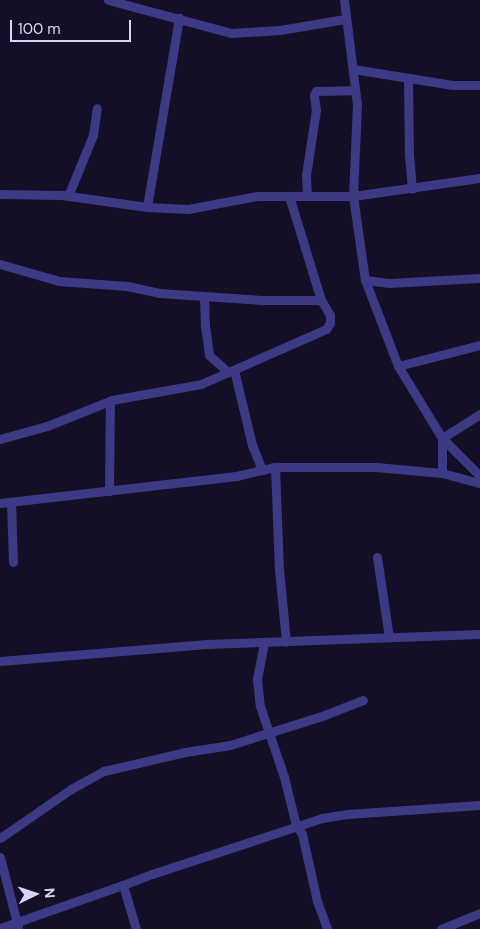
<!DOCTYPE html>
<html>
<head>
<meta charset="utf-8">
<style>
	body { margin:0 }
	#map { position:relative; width:480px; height:929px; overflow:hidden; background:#130f26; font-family:"DM Sans",sans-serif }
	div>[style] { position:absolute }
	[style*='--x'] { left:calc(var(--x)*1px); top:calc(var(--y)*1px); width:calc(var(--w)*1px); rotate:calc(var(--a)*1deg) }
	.minor>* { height:9px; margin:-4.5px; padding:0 4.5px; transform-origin:4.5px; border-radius:4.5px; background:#3d3a85 }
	span { translate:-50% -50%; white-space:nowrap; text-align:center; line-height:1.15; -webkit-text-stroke:4px #130f26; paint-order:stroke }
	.north { position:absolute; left:10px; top:869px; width:50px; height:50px; -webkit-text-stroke:4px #130f26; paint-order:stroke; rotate:86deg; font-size:14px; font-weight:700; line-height:20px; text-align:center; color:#d9d4ff }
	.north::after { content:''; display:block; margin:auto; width:18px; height:22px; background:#d9d4ff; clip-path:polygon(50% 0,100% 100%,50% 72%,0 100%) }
	.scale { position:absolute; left:10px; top:20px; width:121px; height:22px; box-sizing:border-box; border:2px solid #d9d4ff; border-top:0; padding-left:6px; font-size:15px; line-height:18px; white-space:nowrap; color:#d9d4ff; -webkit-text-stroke:4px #130f26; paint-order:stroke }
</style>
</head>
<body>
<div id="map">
	<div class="minor">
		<i style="--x:108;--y:0;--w:127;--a:15"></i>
		<i style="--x:231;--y:33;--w:49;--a:-3.5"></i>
		<i style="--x:280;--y:30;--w:66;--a:-9.6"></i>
		<i style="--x:344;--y:0;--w:105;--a:82.9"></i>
		<i style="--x:357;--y:104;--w:92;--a:92.5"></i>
		<i style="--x:353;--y:196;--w:85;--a:81.9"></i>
		<i style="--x:365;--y:280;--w:92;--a:69"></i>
		<i style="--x:398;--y:366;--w:84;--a:58.6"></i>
		<i style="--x:442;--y:438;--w:35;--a:90"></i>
		<i style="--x:353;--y:69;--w:101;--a:9.1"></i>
		<i style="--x:453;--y:85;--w:27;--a:0"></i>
		<i style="--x:408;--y:78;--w:77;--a:89.3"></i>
		<i style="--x:409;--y:155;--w:34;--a:85"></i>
		<i style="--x:0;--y:194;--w:62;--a:0.9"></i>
		<i style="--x:62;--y:195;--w:86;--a:8"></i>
		<i style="--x:147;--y:207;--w:41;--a:2.8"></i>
		<i style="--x:188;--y:209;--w:70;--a:-10.7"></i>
		<i style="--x:257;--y:196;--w:96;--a:0"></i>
		<i style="--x:353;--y:196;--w:128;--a:-8.1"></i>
		<i style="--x:68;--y:196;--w:66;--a:-67.7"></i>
		<i style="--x:93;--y:135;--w:27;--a:-82"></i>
		<i style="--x:307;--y:196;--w:21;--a:-93"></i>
		<i style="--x:306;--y:175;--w:66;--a:-81.3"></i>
		<i style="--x:316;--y:110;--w:15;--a:-98"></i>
		<i style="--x:314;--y:95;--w:4;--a:-63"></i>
		<i style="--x:316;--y:91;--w:39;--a:-1"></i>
		<i style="--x:147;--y:207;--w:192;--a:-80.4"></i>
		<i style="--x:0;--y:264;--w:61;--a:16.1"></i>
		<i style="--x:59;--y:281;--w:68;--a:4.2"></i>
		<i style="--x:127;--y:286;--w:33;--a:12"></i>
		<i style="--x:159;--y:293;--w:103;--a:3.9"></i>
		<i style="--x:262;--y:300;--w:59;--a:0"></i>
		<i style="--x:365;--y:280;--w:24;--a:7"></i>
		<i style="--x:389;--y:283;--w:91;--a:-3.1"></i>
		<i style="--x:204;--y:297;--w:29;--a:88"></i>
		<i style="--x:205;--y:326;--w:29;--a:82"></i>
		<i style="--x:209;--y:355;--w:25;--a:42"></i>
		<i style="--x:398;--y:366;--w:85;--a:-14.4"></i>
		<i style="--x:234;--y:370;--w:77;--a:76.5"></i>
		<i style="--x:252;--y:445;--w:27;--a:68"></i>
		<i style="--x:480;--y:414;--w:45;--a:147.7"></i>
		<i style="--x:442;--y:438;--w:54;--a:45"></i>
		<i style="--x:0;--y:439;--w:49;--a:-15.5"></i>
		<i style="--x:47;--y:426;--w:70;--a:-21.8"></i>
		<i style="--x:112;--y:400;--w:90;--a:-10.2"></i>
		<i style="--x:201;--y:384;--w:137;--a:-23.7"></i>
		<i style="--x:326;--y:329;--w:7;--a:-56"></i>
		<i style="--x:330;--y:323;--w:8;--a:-90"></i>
		<i style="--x:330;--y:315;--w:17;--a:-121"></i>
		<i style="--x:321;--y:300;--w:109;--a:-107.1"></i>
		<i style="--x:275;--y:467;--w:102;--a:87.8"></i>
		<i style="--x:279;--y:569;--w:73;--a:84.5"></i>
		<i style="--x:109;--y:491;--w:90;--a:-89.4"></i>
		<i style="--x:11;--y:502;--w:60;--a:88.1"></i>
		<i style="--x:0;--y:503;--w:238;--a:-6.5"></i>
		<i style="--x:236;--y:476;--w:40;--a:-13"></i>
		<i style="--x:275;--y:467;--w:101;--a:0"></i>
		<i style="--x:376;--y:467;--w:66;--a:5.2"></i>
		<i style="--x:442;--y:473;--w:39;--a:15"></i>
		<i style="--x:377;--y:557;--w:81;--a:81.5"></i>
		<i style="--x:264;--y:643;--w:37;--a:101"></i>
		<i style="--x:257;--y:679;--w:27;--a:84"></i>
		<i style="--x:260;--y:706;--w:75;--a:71.3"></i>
		<i style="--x:284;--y:777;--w:49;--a:76"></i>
		<i style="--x:296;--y:825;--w:11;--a:56"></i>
		<i style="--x:302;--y:834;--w:69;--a:77.4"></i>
		<i style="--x:317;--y:901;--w:30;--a:70"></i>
		<i style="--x:0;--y:661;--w:208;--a:-4.7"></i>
		<i style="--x:207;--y:644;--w:273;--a:-2.1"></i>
		<i style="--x:0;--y:838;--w:86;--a:-34.6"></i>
		<i style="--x:71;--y:789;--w:38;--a:-29"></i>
		<i style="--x:104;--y:771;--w:83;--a:-13.2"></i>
		<i style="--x:185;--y:752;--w:46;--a:-8.8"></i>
		<i style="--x:230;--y:745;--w:96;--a:-17.5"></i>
		<i style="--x:322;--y:716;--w:44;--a:-21.3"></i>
		<i style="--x:0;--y:857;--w:72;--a:75.6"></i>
		<i style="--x:0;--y:928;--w:130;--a:-19.3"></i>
		<i style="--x:136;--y:929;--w:46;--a:-106.5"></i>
		<i style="--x:123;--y:885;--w:31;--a:-21"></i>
		<i style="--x:152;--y:874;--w:179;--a:-18.2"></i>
		<i style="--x:322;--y:818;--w:25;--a:-9"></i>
		<i style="--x:347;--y:814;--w:133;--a:-3.9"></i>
		<i style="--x:441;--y:929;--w:42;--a:-22.3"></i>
	</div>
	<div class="north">N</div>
	<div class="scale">100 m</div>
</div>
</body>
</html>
